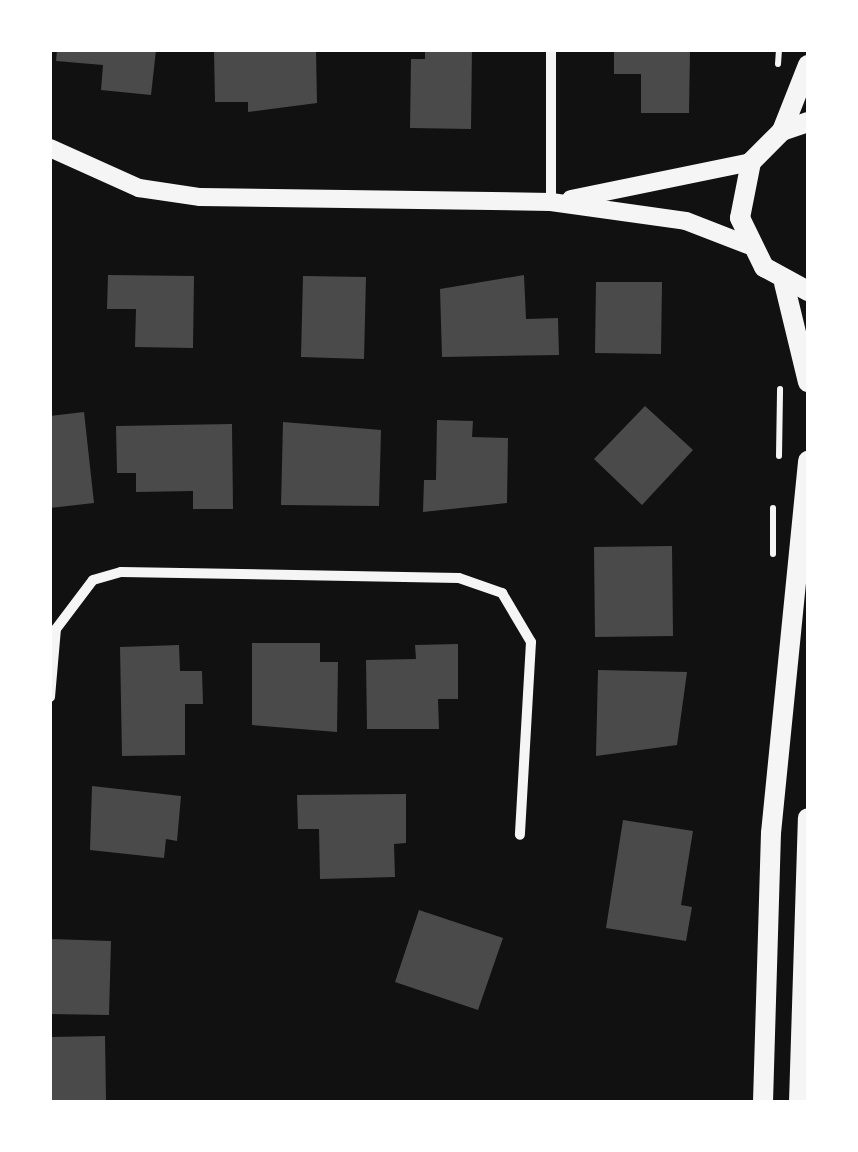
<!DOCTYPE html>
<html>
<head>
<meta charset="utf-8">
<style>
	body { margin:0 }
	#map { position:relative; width:858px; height:1152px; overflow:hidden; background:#111; font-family:"Times New Roman",serif }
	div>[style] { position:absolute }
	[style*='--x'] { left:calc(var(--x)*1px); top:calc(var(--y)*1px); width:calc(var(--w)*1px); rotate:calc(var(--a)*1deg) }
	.building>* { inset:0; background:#4a4a4a }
	.path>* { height:6px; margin:-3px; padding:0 3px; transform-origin:3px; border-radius:3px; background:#f5f5f5 }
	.minor>* { height:10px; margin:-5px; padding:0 5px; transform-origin:5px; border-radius:5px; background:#f5f5f5 }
	.tertiary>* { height:18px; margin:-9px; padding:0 9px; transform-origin:9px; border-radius:9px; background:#f5f5f5 }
	.secondary>* { height:20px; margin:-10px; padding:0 10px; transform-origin:10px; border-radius:10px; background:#f5f5f5 }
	span { translate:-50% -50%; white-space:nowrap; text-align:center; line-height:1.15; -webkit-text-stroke:10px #fff; paint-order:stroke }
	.frame { position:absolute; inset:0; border:52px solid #fff; pointer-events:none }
</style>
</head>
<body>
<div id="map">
	<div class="building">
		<i style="clip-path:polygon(57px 50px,156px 50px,151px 95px,101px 90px,103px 65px,56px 61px)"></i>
		<i style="clip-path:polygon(214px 50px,316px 50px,317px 103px,248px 112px,248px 102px,215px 102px)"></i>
		<i style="clip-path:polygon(425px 50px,472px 50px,471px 129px,410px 128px,411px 59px,425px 59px)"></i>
		<i style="clip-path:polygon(614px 50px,690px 50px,689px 113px,641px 113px,641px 74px,614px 74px)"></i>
		<i style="clip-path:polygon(108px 275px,194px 276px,193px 348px,135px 347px,136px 309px,107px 309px)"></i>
		<i style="clip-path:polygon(524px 275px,526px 319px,558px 318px,559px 355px,442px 357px,440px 289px)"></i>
		<i style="clip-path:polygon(303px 276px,366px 277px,364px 359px,301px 357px)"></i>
		<i style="clip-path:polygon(596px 282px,662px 282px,661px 354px,595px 353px)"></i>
		<i style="clip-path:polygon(645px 406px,693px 450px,642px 505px,594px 459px)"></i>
		<i style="clip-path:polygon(84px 412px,94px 503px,50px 508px,50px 416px)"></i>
		<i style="clip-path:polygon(437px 420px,473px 421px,472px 437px,508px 438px,507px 503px,423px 512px,424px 480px,436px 480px)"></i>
		<i style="clip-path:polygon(283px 422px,381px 430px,379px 506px,281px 505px)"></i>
		<i style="clip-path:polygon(232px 424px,233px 509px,193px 509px,193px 491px,136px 492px,136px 473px,117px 473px,116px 426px)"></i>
		<i style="clip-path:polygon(672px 546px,673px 636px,595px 637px,594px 547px)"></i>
		<i style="clip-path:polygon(252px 643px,320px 643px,320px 662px,338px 662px,337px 732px,252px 725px)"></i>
		<i style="clip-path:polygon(458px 644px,458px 699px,438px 699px,439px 729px,367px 729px,366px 660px,416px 659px,415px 645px)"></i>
		<i style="clip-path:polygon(179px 645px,180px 671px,202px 671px,203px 704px,185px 704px,185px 755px,122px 756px,120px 647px)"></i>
		<i style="clip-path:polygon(598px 670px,687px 672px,677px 745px,596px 756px)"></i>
		<i style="clip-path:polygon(92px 786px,181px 796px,177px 841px,166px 839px,164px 858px,90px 850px)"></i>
		<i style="clip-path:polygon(406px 794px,406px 843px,394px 844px,395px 877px,320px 879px,319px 829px,298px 829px,297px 795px)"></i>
		<i style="clip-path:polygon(623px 820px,693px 831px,681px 905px,692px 907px,686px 941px,606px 928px)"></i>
		<i style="clip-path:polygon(419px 910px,503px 938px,478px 1010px,395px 982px)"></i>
		<i style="clip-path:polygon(50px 939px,111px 941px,109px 1015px,50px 1014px)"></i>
		<i style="clip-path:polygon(105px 1036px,106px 1101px,50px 1102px,50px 1037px)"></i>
	</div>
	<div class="path">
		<i style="--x:778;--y:64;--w:14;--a:-86"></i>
		<i style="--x:779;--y:456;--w:67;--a:-89.1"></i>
		<i style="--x:773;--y:554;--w:46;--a:-90"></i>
	</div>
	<div class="minor">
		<i style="--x:551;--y:202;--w:152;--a:-90"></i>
		<i style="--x:50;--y:697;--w:68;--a:-85"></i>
		<i style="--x:56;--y:629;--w:61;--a:-52.9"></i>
		<i style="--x:93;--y:580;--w:29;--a:-16"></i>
		<i style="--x:121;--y:572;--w:338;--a:1"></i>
		<i style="--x:459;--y:578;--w:46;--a:19.2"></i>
		<i style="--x:502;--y:593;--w:57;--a:59.4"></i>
		<i style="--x:531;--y:642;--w:193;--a:93.3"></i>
	</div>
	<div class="tertiary">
		<i style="--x:50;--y:148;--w:98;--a:24.2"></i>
		<i style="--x:139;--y:188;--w:62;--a:8.4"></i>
		<i style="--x:200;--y:197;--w:351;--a:0.8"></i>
		<i style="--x:551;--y:202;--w:136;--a:8"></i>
		<i style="--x:686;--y:221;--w:66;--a:21.2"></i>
		<i style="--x:571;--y:199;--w:184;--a:-11.6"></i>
	</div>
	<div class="secondary">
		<i style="--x:808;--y:122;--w:28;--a:161"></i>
		<i style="--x:782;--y:131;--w:44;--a:135"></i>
		<i style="--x:751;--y:162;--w:57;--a:101.1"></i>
		<i style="--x:740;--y:218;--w:55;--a:63.9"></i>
		<i style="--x:764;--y:267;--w:50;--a:28.6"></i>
		<i style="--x:782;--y:131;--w:71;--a:-68.5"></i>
		<i style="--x:784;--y:283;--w:102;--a:76.4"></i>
		<i style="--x:763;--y:1102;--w:269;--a:-88.3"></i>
		<i style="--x:771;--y:833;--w:374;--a:-84.3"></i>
		<i style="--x:799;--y:1102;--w:284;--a:-88.2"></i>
	</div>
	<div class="frame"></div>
</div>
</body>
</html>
